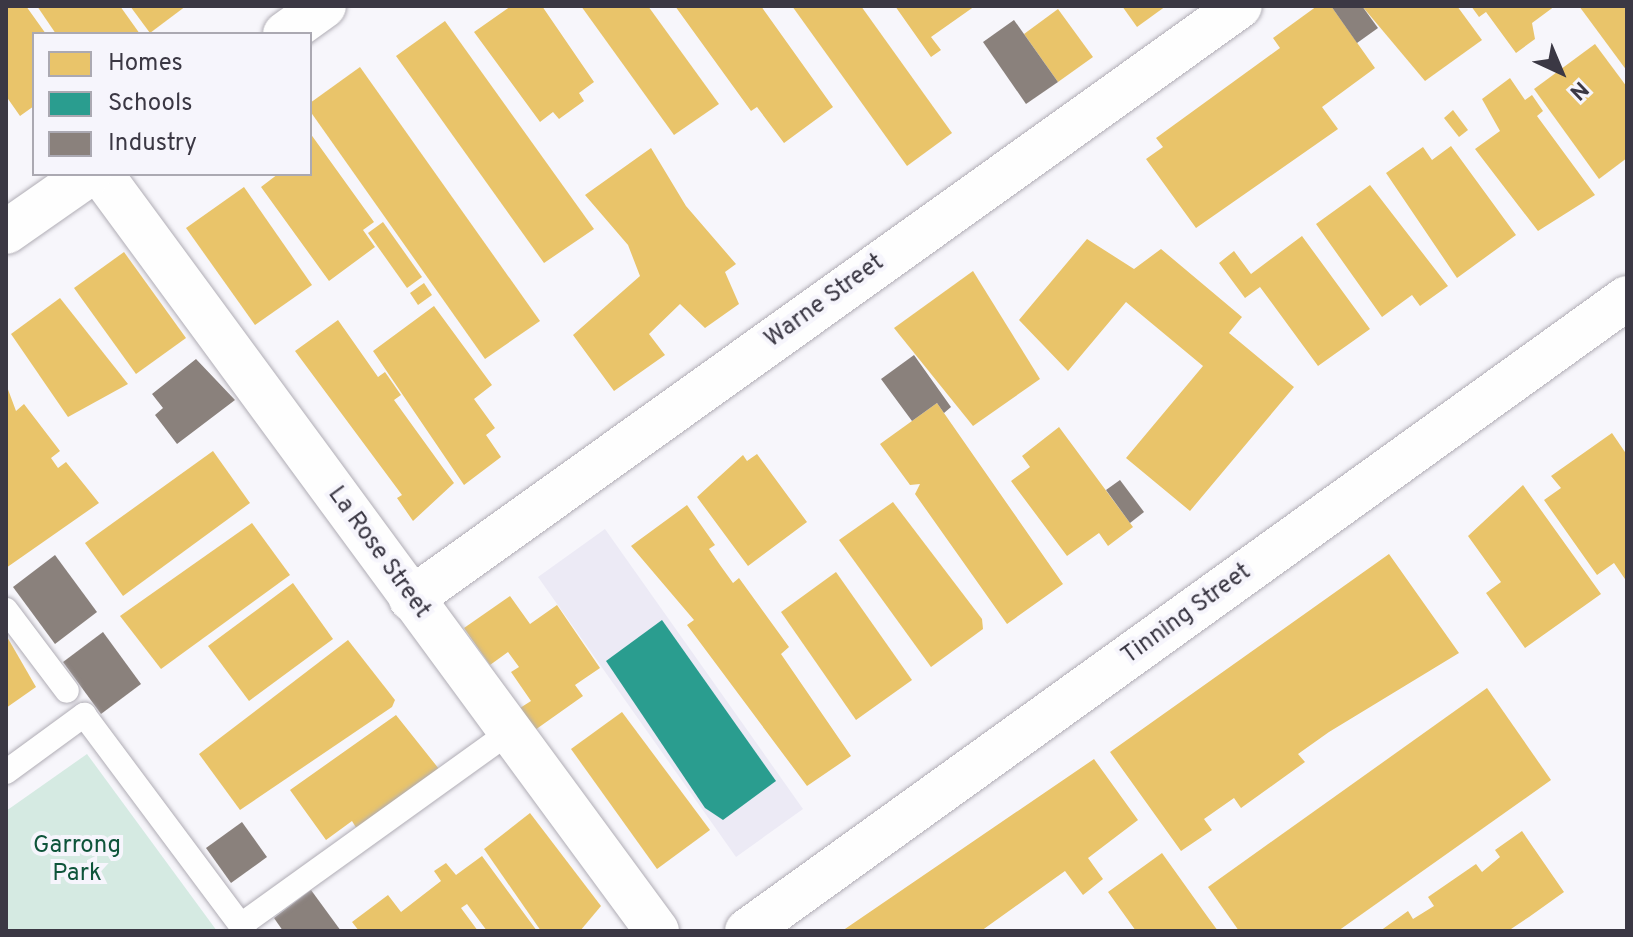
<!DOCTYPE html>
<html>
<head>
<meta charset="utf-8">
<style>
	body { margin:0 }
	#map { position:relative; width:1633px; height:937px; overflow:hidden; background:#f7f6fb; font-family:Overpass,sans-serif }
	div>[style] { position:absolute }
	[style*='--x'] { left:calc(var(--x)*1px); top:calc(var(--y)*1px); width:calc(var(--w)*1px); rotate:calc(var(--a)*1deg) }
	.built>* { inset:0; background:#eceaf5 }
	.green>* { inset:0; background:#d5eae2 }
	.homes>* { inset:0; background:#e9c46a }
	.schools>* { inset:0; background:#2a9d8f }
	.industry>* { inset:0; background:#8a817c }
	.roads { filter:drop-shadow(0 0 2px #b0adb5) drop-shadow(0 0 2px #b0adb5) }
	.service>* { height:24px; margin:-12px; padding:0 12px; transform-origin:12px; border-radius:12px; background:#fefefe }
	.minor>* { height:44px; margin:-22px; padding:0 22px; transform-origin:22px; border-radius:22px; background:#fefefe }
	.tertiary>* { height:44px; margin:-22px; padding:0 22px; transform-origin:22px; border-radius:22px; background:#fefefe }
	span { translate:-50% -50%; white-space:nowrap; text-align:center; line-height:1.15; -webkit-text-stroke:8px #f6f5fc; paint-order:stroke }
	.street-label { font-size:24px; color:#3b3844 }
	.park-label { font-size:24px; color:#0e543a }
	.frame { position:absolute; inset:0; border:8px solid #3b3844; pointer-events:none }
	.legend { position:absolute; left:32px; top:32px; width:280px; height:144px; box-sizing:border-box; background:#f6f5fc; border:2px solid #aba9b2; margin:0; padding:10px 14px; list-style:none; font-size:24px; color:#3b3844 }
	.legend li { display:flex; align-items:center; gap:16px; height:40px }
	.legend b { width:40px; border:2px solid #aba9b2 }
	.north { position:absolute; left:1521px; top:32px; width:80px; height:80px; -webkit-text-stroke:6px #f6f5fc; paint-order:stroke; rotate:136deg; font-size:22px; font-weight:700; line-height:32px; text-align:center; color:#3b3844 }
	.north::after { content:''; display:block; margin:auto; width:28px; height:36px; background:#3b3844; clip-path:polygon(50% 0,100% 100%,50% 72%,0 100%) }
</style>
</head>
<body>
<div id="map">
	<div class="built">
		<i style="clip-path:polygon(605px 529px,803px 809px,736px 857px,538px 577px)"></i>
	</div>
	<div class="green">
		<i style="clip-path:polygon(87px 754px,217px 931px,6px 931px,6px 811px)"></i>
	</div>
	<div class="homes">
		<i style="clip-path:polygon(6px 6px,26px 6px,46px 34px,34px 34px,34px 106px,20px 116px,6px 96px)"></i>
		<i style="clip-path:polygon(37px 6px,120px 6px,140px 34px,56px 34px)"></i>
		<i style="clip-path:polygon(130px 6px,186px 6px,150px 33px)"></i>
		<i style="clip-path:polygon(511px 6px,542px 6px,594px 82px,579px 93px,584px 101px,559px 119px,553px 112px,540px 122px,474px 32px)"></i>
		<i style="clip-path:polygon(581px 6px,648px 6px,719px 104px,674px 135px)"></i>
		<i style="clip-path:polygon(675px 6px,761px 6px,833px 107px,784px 143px,757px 107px,751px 111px)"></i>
		<i style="clip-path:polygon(792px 6px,861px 6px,952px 133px,907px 166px)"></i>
		<i style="clip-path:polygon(895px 6px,975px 6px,931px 37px,941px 50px,931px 57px)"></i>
		<i style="clip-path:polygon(1122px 6px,1166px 6px,1137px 27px)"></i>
		<i style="clip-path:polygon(1317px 6px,1331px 6px,1375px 68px,1322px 107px,1338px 129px,1196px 228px,1146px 159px,1163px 147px,1156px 138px,1280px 48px,1273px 38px)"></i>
		<i style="clip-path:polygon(1362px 6px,1457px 6px,1482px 40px,1425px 81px)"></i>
		<i style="clip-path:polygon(1471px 6px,1555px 6px,1532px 23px,1535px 39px,1516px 53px,1486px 12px,1479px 17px)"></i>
		<i style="clip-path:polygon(1579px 6px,1627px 6px,1627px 71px)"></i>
		<i style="clip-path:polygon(1058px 9px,1093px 57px,1058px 82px,1024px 34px)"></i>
		<i style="clip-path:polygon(445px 21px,594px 229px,544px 263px,396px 56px)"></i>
		<i style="clip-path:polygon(1595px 44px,1627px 87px,1627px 158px,1599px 179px,1534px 89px)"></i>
		<i style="clip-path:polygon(360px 67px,540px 321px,485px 359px,310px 111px,310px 103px)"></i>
		<i style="clip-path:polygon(1510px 78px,1525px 100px,1532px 95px,1543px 111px,1537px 116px,1595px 195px,1538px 231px,1475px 149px,1500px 131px,1482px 99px)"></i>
		<i style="clip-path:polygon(1453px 110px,1468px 130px,1459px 137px,1444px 118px)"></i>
		<i style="clip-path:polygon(310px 133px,374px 222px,363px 230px,375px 247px,329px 281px,261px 187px,278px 174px,310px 174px)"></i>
		<i style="clip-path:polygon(1451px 146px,1516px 235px,1457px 278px,1386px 173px,1423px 147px,1432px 160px)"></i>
		<i style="clip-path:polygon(651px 148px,686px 206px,736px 264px,725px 272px,739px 304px,705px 328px,680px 304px,649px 334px,665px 355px,614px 391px,573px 335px,640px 276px,628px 245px,585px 195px)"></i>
		<i style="clip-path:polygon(1370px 185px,1448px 286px,1420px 306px,1412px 295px,1382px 317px,1316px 224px)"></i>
		<i style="clip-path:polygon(244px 187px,312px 285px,255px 325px,186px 228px)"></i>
		<i style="clip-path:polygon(383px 222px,422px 277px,407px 288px,368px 233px)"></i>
		<i style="clip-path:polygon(1302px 236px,1370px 329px,1318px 366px,1260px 287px,1245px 298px,1219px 263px,1234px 251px,1251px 274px)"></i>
		<i style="clip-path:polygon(1087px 239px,1134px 269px,1161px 249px,1242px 317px,1229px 333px,1294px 387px,1190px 511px,1126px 458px,1203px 366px,1126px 302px,1068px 371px,1019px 320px)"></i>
		<i style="clip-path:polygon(124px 252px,186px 338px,136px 374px,74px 288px)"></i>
		<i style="clip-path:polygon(973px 271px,1040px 379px,973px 426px,894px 328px)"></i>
		<i style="clip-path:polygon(424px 283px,432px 295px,418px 305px,410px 293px)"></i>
		<i style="clip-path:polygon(60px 298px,128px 384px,68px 417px,11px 334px)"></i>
		<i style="clip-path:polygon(434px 306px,492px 385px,474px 399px,495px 428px,486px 435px,501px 457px,464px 485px,373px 351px)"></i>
		<i style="clip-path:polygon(338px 320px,378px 377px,385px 372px,401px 395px,394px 400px,454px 483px,413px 521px,397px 498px,402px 495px,295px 351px)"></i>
		<i style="clip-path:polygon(6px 384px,16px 411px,24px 404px,60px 451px,51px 458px,58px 468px,66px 462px,99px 503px,6px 568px)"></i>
		<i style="clip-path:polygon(937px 403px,1063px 584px,1007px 624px,915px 494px,920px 484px,910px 485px,880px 444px)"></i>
		<i style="clip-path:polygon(1059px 427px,1133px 527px,1108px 546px,1099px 533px,1067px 556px,1011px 481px,1030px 467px,1022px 456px)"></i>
		<i style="clip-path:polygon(1612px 433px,1627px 455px,1627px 582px,1614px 563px,1597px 575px,1544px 500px,1561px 488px,1551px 476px)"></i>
		<i style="clip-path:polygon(213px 451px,250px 503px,123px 596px,85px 543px)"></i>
		<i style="clip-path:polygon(757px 454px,807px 522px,748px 566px,697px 497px,743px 455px,747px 461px)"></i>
		<i style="clip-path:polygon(1523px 485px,1601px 594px,1525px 648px,1486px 593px,1501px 582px,1468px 536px)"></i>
		<i style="clip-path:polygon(893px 502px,982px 619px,983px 629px,931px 667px,839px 540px)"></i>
		<i style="clip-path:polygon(687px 505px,715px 545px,709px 549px,720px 565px,733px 583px,739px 578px,789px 647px,781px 654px,851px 756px,807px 786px,687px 625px,694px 620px,631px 546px)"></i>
		<i style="clip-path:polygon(252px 523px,290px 575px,161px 669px,120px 616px)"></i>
		<i style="clip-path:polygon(1389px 554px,1459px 653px,1329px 732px,1298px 754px,1305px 762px,1241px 808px,1234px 798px,1204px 819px,1212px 830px,1181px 851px,1110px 752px)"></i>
		<i style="clip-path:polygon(836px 572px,912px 680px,856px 720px,781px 612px)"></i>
		<i style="clip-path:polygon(293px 583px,333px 639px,249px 701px,208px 646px)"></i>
		<i style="clip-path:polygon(510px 596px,530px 624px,557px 605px,600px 668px,575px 685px,583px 696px,535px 730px,520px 708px,531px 701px,511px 672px,519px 667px,508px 652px,490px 665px,464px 628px)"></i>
		<i style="clip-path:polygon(6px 635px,36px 687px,6px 708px)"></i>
		<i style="clip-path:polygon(348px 640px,395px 700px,392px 707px,240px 810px,199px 754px)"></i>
		<i style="clip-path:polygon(1487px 688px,1551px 780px,1338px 931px,1239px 931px,1208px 887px)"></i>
		<i style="clip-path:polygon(622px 712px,710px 830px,657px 869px,571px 749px)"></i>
		<i style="clip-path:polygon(396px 715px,439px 769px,357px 829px,352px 821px,326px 840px,290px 790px)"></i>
		<i style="clip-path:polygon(1094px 759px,1138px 820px,1088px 858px,1103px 879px,1083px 895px,1065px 871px,981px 931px,842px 931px)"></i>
		<i style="clip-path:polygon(530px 813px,601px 906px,580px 931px,541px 931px,484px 849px)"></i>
		<i style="clip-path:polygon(1522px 831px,1564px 892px,1529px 917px,1508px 931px,1380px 931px,1408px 911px,1413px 919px,1434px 906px,1428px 897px,1476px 864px,1482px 872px,1500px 857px,1495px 850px)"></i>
		<i style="clip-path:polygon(1162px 853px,1207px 916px,1218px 931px,1136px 931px,1108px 892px)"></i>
		<i style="clip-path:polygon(482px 856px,537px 931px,487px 931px,467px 904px,461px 908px,478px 931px,359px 931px,352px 922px,388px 895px,401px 912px,441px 881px,434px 871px,446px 863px,456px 875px)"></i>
	</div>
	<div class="schools">
		<i style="clip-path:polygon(662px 620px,776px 781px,723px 820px,705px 808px,606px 661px)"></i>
	</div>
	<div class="industry">
		<i style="clip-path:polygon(1331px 6px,1362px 6px,1378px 28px,1357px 43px)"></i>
		<i style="clip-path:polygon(1014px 20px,1058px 82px,1026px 104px,983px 42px)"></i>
		<i style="clip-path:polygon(914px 355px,951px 407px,944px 413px,937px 403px,912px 421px,881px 379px)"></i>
		<i style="clip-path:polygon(196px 359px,235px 400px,177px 444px,155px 415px,163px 408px,152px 394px)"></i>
		<i style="clip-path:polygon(1120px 480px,1144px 512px,1130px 523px,1106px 490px)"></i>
		<i style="clip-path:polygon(55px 555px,97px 612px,55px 644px,13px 587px)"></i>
		<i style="clip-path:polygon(103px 632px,141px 684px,101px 714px,63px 662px)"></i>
		<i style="clip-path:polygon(242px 822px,267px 857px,231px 883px,206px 848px)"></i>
		<i style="clip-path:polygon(311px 890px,341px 931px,283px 931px,274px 918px)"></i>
	</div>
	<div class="roads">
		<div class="service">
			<i style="--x:6;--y:610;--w:101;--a:53"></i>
			<i style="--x:6;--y:772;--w:97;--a:-36.2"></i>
			<i style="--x:84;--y:715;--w:269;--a:53.3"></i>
			<i style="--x:241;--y:925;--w:331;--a:-35.7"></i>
		</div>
		<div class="minor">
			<i style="--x:101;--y:174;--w:939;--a:53.7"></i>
			<i style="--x:411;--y:599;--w:1019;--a:-35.58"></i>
			<i style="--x:747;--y:931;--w:1084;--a:-35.73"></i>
		</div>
		<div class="tertiary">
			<i style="--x:285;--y:34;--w:48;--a:-35.7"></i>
			<i style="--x:6;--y:232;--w:101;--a:-34.9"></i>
		</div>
	</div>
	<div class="street-label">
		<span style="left:825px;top:302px;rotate:-36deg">Warne Street</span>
		<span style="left:378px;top:553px;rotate:54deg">La Rose Street</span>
		<span style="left:1187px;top:615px;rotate:-36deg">Tinning Street</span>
	</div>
	<div class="park-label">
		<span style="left:77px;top:861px">Garrong<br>Park</span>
	</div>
	<div class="frame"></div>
	<ul class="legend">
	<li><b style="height:22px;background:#e9c46a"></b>Homes</li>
	<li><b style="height:22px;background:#2a9d8f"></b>Schools</li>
	<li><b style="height:22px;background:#8a817c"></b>Industry</li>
	</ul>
	<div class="north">N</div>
</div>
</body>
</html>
